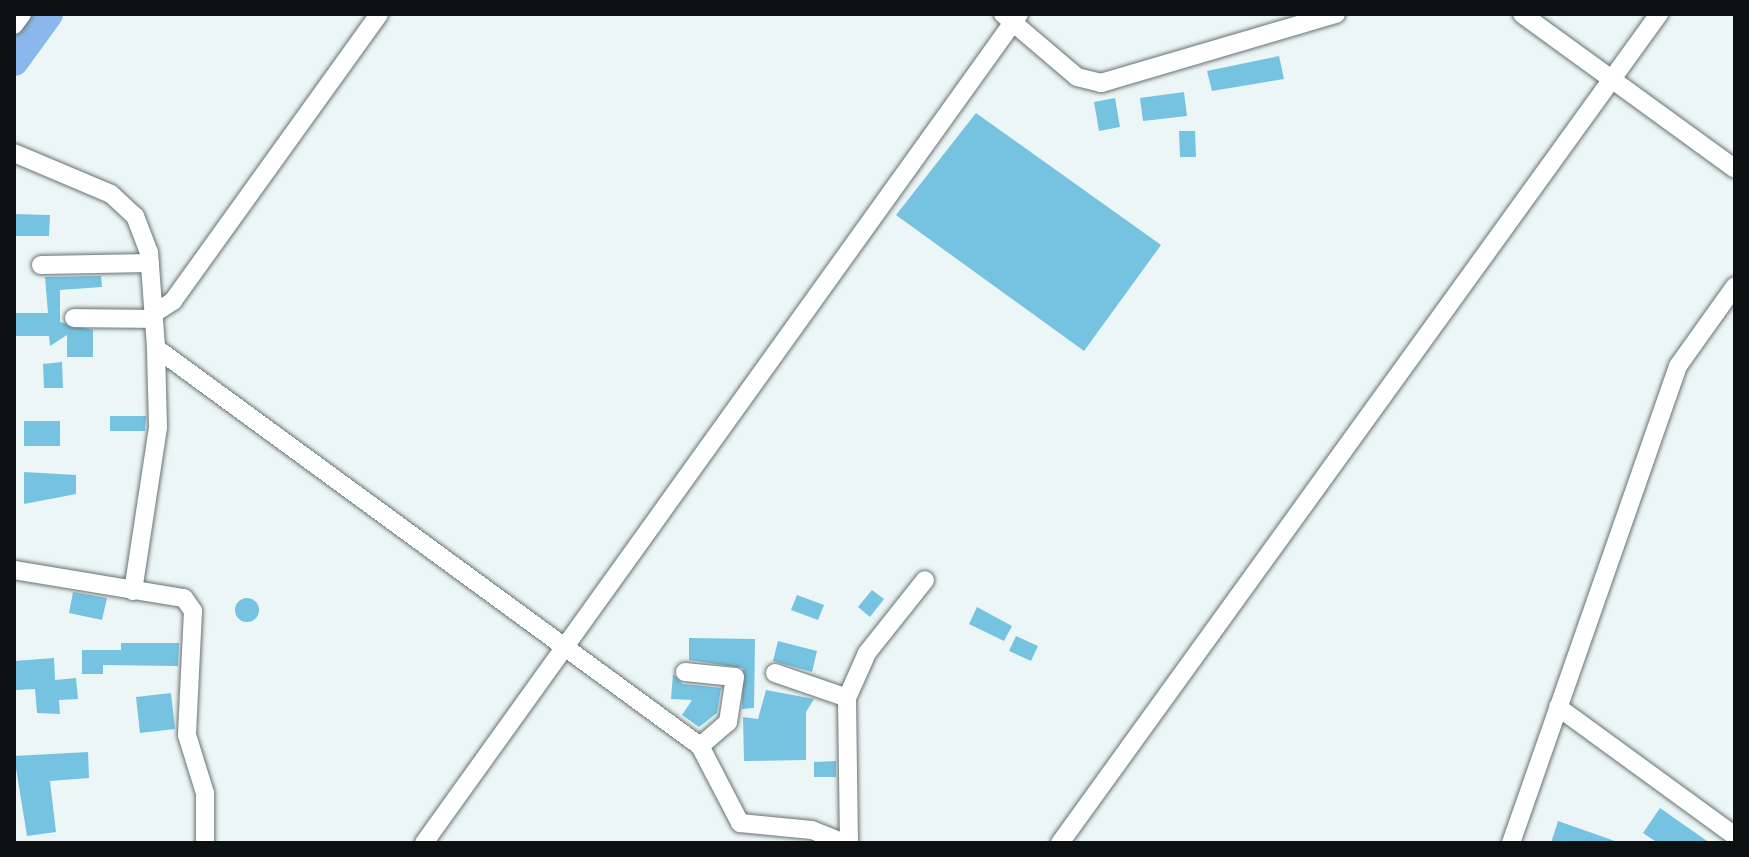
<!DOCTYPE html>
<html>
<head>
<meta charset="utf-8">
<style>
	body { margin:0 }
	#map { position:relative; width:1749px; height:857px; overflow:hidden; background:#ecf6f6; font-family:Raleway,sans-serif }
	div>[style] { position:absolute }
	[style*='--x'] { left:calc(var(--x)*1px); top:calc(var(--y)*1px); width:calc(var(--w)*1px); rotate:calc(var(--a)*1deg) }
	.river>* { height:30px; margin:-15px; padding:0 15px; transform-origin:15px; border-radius:15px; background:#8bb8ec }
	.building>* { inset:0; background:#75c3e1 }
	.round { border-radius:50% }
	.roads { filter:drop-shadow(0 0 2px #697171) drop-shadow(0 0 2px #697171) }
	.minor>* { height:18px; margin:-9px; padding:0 9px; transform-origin:9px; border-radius:9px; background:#fff }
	span { translate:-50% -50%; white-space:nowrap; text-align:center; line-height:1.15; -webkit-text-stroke:8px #fff; paint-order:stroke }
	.frame { position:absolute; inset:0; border:16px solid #0c1010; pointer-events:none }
</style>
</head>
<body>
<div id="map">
	<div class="river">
		<i style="--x:14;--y:61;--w:58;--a:-54.1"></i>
	</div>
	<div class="building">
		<i style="clip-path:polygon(1279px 56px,1284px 79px,1212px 91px,1207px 71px)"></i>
		<i style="clip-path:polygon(1184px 92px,1187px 116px,1143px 121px,1140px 98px)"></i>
		<i style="clip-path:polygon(1115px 98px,1120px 127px,1099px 131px,1094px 102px)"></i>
		<i style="clip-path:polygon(976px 113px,1161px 245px,1084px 351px,896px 215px)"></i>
		<i style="clip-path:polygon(1179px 131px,1195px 131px,1196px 157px,1180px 157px)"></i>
		<i style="clip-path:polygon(14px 214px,50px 215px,49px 236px,14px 236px)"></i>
		<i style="clip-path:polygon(101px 276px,102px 287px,60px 290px,60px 322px,93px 330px,93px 357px,67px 357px,67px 335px,50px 346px,49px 336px,14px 336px,14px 313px,48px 313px,45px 277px)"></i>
		<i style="clip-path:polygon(62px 362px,63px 388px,44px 388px,43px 364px)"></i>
		<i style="clip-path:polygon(110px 416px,146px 416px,145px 431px,110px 431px)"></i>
		<i style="clip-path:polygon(24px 421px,60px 421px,60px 446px,24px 446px)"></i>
		<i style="clip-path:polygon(24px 472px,76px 475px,76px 494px,24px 504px)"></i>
		<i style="clip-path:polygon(872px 590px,884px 599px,870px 617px,858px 607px)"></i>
		<i style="clip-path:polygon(73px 592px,107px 598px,102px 620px,69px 613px)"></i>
		<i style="clip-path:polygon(797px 595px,824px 605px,818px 620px,791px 610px)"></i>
		<i class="round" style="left:235px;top:598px;width:24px;height:24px"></i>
		<i style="clip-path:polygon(977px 607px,1012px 626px,1004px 641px,969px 624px)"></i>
		<i style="clip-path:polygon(1016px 636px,1038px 646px,1031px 661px,1009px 651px)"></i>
		<i style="clip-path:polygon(689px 638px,755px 639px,754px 708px,742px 709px,743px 668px,689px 660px)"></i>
		<i style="clip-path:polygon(778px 641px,817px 651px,812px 672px,773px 661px)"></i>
		<i style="clip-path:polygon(121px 643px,179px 643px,178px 666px,103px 665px,103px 674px,82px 674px,82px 650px,121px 650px)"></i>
		<i style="clip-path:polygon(54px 658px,55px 680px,76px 678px,78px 699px,59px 700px,60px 714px,37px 713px,35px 689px,16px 690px,14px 661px)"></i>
		<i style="clip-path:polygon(673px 674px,683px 684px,721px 688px,717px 713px,699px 727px,682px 715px,692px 700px,671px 699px)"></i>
		<i style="clip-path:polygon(766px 690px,814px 699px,806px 712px,806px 760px,744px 761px,743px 717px,758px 719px)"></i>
		<i style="clip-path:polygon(171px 693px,175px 729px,140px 733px,136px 697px)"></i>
		<i style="clip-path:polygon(88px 752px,89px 778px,50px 781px,56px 832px,27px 836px,14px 756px)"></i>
		<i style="clip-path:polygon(836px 761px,836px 777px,814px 777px,814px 762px)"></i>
		<i style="clip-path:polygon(1660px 808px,1687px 827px,1710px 843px,1658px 843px,1643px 833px)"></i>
		<i style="clip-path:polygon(1558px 821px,1615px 841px,1615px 843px,1551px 843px)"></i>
	</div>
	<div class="roads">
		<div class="minor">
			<i style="--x:1003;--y:14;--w:97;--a:40.4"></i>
			<i style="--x:1077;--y:77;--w:25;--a:14"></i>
			<i style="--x:1101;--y:83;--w:245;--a:-16.4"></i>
			<i style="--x:1522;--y:14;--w:263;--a:36"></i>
			<i style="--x:14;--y:25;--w:14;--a:-54"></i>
			<i style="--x:14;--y:153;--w:105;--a:22.9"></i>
			<i style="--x:111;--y:194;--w:33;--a:43"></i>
			<i style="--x:135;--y:216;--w:39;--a:69"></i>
			<i style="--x:149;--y:252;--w:96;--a:85.8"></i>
			<i style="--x:156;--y:348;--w:674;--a:36.19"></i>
			<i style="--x:700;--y:746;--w:87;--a:62.5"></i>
			<i style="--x:740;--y:823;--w:72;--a:5.6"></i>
			<i style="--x:812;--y:830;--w:35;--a:22"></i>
			<i style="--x:41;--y:265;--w:109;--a:-1.1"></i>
			<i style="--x:153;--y:314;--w:24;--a:-33"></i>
			<i style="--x:173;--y:301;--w:353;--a:-54.3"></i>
			<i style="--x:74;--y:318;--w:79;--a:0.7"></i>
			<i style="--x:14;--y:570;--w:172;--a:9.4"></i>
			<i style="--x:184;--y:598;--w:16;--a:55"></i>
			<i style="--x:193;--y:611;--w:124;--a:92.8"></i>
			<i style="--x:187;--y:735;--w:61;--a:72.8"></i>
			<i style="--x:205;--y:793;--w:50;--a:90"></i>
			<i style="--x:133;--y:591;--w:166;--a:-81.3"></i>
			<i style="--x:158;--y:427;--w:79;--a:-91.5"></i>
			<i style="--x:685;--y:672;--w:50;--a:5.7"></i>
			<i style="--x:735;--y:677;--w:46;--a:98.8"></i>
			<i style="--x:728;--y:722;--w:37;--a:139"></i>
			<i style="--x:775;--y:673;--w:76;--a:19.1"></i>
			<i style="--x:1558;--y:707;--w:219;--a:36.1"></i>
			<i style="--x:424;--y:843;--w:1020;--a:-54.33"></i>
			<i style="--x:849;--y:843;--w:145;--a:-90.8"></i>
			<i style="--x:847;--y:698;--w:49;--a:-66"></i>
			<i style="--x:867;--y:653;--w:93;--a:-51.5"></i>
			<i style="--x:1060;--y:843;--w:1023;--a:-54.15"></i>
			<i style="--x:1511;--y:843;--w:505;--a:-70.7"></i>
			<i style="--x:1678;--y:366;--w:98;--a:-54.5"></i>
		</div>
	</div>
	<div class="frame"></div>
</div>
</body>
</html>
